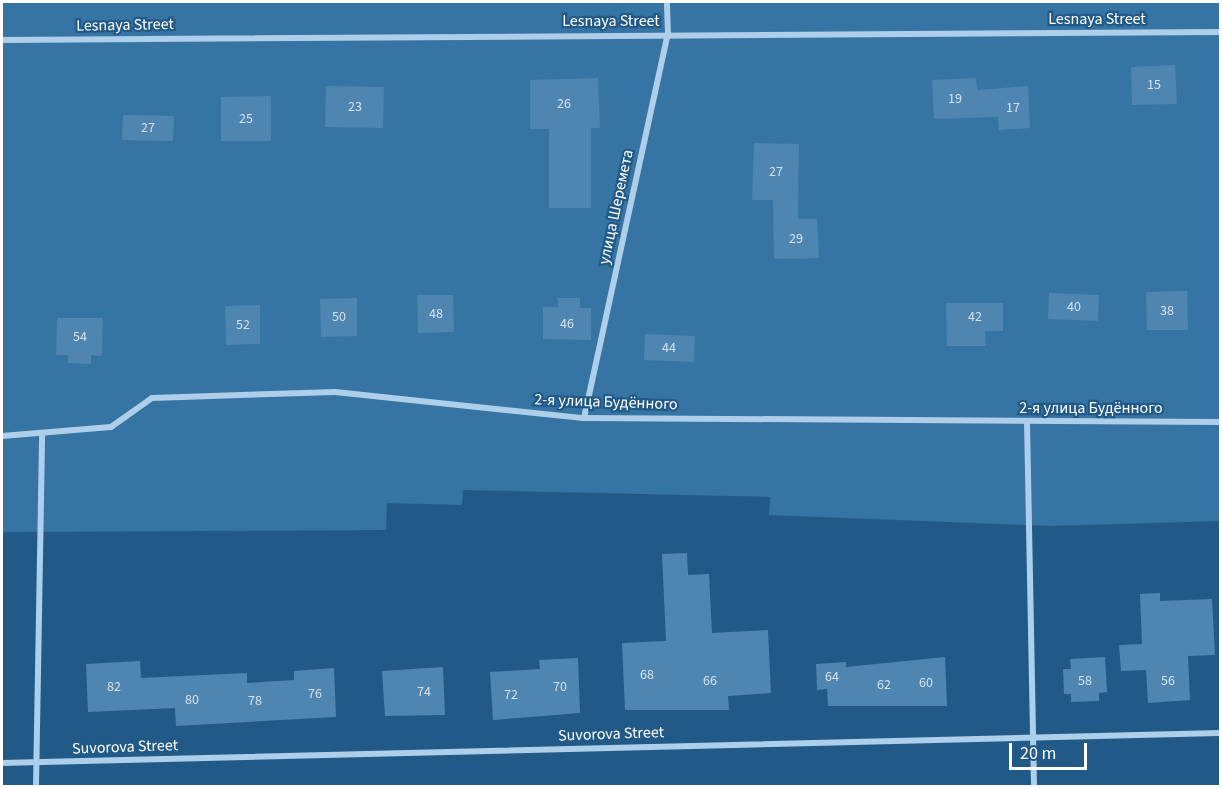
<!DOCTYPE html>
<html>
<head>
<meta charset="utf-8">
<style>
	body { margin:0 }
	#map { position:relative; width:1222px; height:788px; overflow:hidden; background:#225a87; font-family:"Source Sans 3",sans-serif }
	div>[style] { position:absolute }
	[style*='--x'] { left:calc(var(--x)*1px); top:calc(var(--y)*1px); width:calc(var(--w)*1px); rotate:calc(var(--a)*1deg) }
	.green>* { inset:0; background:#3674a4 }
	.building>* { inset:0; background:#4f86b1 }
	.street>* { height:6px; margin:-3px; padding:0 3px; transform-origin:3px; border-radius:3px; background:#adcfe9 }
	span { translate:-50% -50%; white-space:nowrap; text-align:center; line-height:1.15; -webkit-text-stroke:4.5px #225a87; paint-order:stroke }
	.number-label { font-size:14px; color:#d3e1ec }
	.number-label span { -webkit-text-stroke-width:0 }
	.street-label { font-size:16px; color:#fff }
	.frame { position:absolute; inset:0; border:3px solid #fff; pointer-events:none }
	.scale { position:absolute; left:1009px; top:743px; width:78px; height:27px; box-sizing:border-box; border:3px solid #fff; border-top:0; padding-left:8px; font-size:18px; line-height:21px; white-space:nowrap; color:#fff; -webkit-text-stroke:4px #225a87; paint-order:stroke }
</style>
</head>
<body>
<div id="map">
	<div class="green">
		<i style="clip-path:polygon(2px 2px,1220px 2px,1220px 521px,1052px 526px,769px 515px,770px 497px,463px 490px,462px 505px,387px 503px,386px 530px,2px 532px)"></i>
	</div>
	<div class="building">
		<i style="clip-path:polygon(1175px 65px,1177px 104px,1132px 105px,1131px 67px)"></i>
		<i style="clip-path:polygon(598px 78px,600px 128px,591px 128px,591px 208px,549px 208px,549px 129px,530px 129px,530px 80px)"></i>
		<i style="clip-path:polygon(976px 78px,977px 90px,1028px 86px,1030px 128px,999px 130px,998px 117px,934px 119px,932px 80px)"></i>
		<i style="clip-path:polygon(326px 86px,384px 87px,383px 128px,325px 127px)"></i>
		<i style="clip-path:polygon(271px 96px,271px 141px,221px 141px,221px 97px)"></i>
		<i style="clip-path:polygon(123px 115px,174px 116px,173px 141px,122px 140px)"></i>
		<i style="clip-path:polygon(754px 143px,799px 144px,798px 219px,817px 219px,819px 258px,774px 259px,773px 200px,752px 200px)"></i>
		<i style="clip-path:polygon(1187px 291px,1188px 330px,1147px 330px,1146px 292px)"></i>
		<i style="clip-path:polygon(1049px 293px,1099px 295px,1098px 321px,1048px 319px)"></i>
		<i style="clip-path:polygon(417px 295px,453px 295px,454px 332px,418px 333px)"></i>
		<i style="clip-path:polygon(357px 298px,357px 336px,321px 337px,320px 299px)"></i>
		<i style="clip-path:polygon(558px 298px,580px 298px,580px 308px,591px 308px,591px 340px,543px 339px,543px 307px,558px 307px)"></i>
		<i style="clip-path:polygon(946px 303px,1003px 303px,1003px 331px,985px 331px,986px 346px,947px 346px)"></i>
		<i style="clip-path:polygon(260px 305px,260px 344px,226px 345px,225px 306px)"></i>
		<i style="clip-path:polygon(57px 318px,103px 318px,102px 356px,91px 355px,91px 364px,68px 363px,68px 355px,56px 355px)"></i>
		<i style="clip-path:polygon(645px 334px,695px 336px,694px 362px,644px 360px)"></i>
		<i style="clip-path:polygon(687px 553px,688px 575px,709px 574px,712px 633px,768px 630px,771px 693px,728px 696px,729px 710px,625px 710px,622px 643px,666px 641px,662px 554px)"></i>
		<i style="clip-path:polygon(1160px 593px,1160px 601px,1212px 599px,1215px 655px,1188px 656px,1190px 700px,1148px 703px,1146px 670px,1121px 671px,1119px 645px,1142px 644px,1140px 594px)"></i>
		<i style="clip-path:polygon(945px 657px,947px 706px,828px 706px,827px 689px,817px 690px,816px 664px,846px 662px,846px 667px)"></i>
		<i style="clip-path:polygon(1105px 657px,1107px 692px,1099px 693px,1099px 701px,1071px 702px,1071px 694px,1064px 694px,1063px 669px,1071px 669px,1070px 659px)"></i>
		<i style="clip-path:polygon(578px 658px,580px 713px,493px 720px,490px 672px,540px 669px,539px 660px)"></i>
		<i style="clip-path:polygon(140px 661px,141px 678px,247px 673px,247px 683px,294px 680px,294px 671px,334px 668px,336px 717px,176px 726px,175px 708px,88px 712px,86px 664px)"></i>
		<i style="clip-path:polygon(443px 667px,445px 715px,385px 716px,382px 671px)"></i>
	</div>
	<div class="street">
		<i style="--x:2;--y:40;--w:1218;--a:-0.38"></i>
		<i style="--x:584;--y:418;--w:393;--a:-77.7"></i>
		<i style="--x:668;--y:34;--w:32;--a:-92"></i>
		<i style="--x:1027;--y:421;--w:365;--a:88.9"></i>
		<i style="--x:2;--y:436;--w:109;--a:-4.7"></i>
		<i style="--x:111;--y:427;--w:50;--a:-35.3"></i>
		<i style="--x:152;--y:398;--w:183;--a:-1.9"></i>
		<i style="--x:335;--y:392;--w:250;--a:6"></i>
		<i style="--x:584;--y:418;--w:636;--a:0.36"></i>
		<i style="--x:2;--y:763;--w:1218;--a:-1.41"></i>
		<i style="--x:36;--y:786;--w:350;--a:-89"></i>
	</div>
	<div class="number-label">
		<span style="left:1154px;top:85px">15</span>
		<span style="left:955px;top:99px">19</span>
		<span style="left:564px;top:104px">26</span>
		<span style="left:355px;top:107px">23</span>
		<span style="left:1013px;top:108px">17</span>
		<span style="left:246px;top:119px">25</span>
		<span style="left:148px;top:128px">27</span>
		<span style="left:776px;top:172px">27</span>
		<span style="left:796px;top:239px">29</span>
		<span style="left:1074px;top:307px">40</span>
		<span style="left:1167px;top:311px">38</span>
		<span style="left:436px;top:314px">48</span>
		<span style="left:339px;top:317px">50</span>
		<span style="left:975px;top:317px">42</span>
		<span style="left:567px;top:324px">46</span>
		<span style="left:243px;top:325px">52</span>
		<span style="left:80px;top:337px">54</span>
		<span style="left:669px;top:348px">44</span>
		<span style="left:647px;top:675px">68</span>
		<span style="left:832px;top:677px">64</span>
		<span style="left:710px;top:681px">66</span>
		<span style="left:1085px;top:681px">58</span>
		<span style="left:1168px;top:681px">56</span>
		<span style="left:926px;top:683px">60</span>
		<span style="left:884px;top:685px">62</span>
		<span style="left:114px;top:687px">82</span>
		<span style="left:560px;top:687px">70</span>
		<span style="left:424px;top:692px">74</span>
		<span style="left:315px;top:694px">76</span>
		<span style="left:511px;top:695px">72</span>
		<span style="left:192px;top:700px">80</span>
		<span style="left:255px;top:701px">78</span>
	</div>
	<div class="street-label">
		<span style="left:1097px;top:19px">Lesnaya Street</span>
		<span style="left:611px;top:21px">Lesnaya Street</span>
		<span style="left:125px;top:25px;rotate:-1deg">Lesnaya Street</span>
		<span style="left:616px;top:207px;rotate:-78deg">улица Шеремета</span>
		<span style="left:606px;top:402px;rotate:2deg">2-я улица Будённого</span>
		<span style="left:1091px;top:408px">2-я улица Будённого</span>
		<span style="left:611px;top:734px;rotate:-2deg">Suvorova Street</span>
		<span style="left:125px;top:747px;rotate:-2deg">Suvorova Street</span>
	</div>
	<div class="frame"></div>
	<div class="scale">20 m</div>
</div>
</body>
</html>
